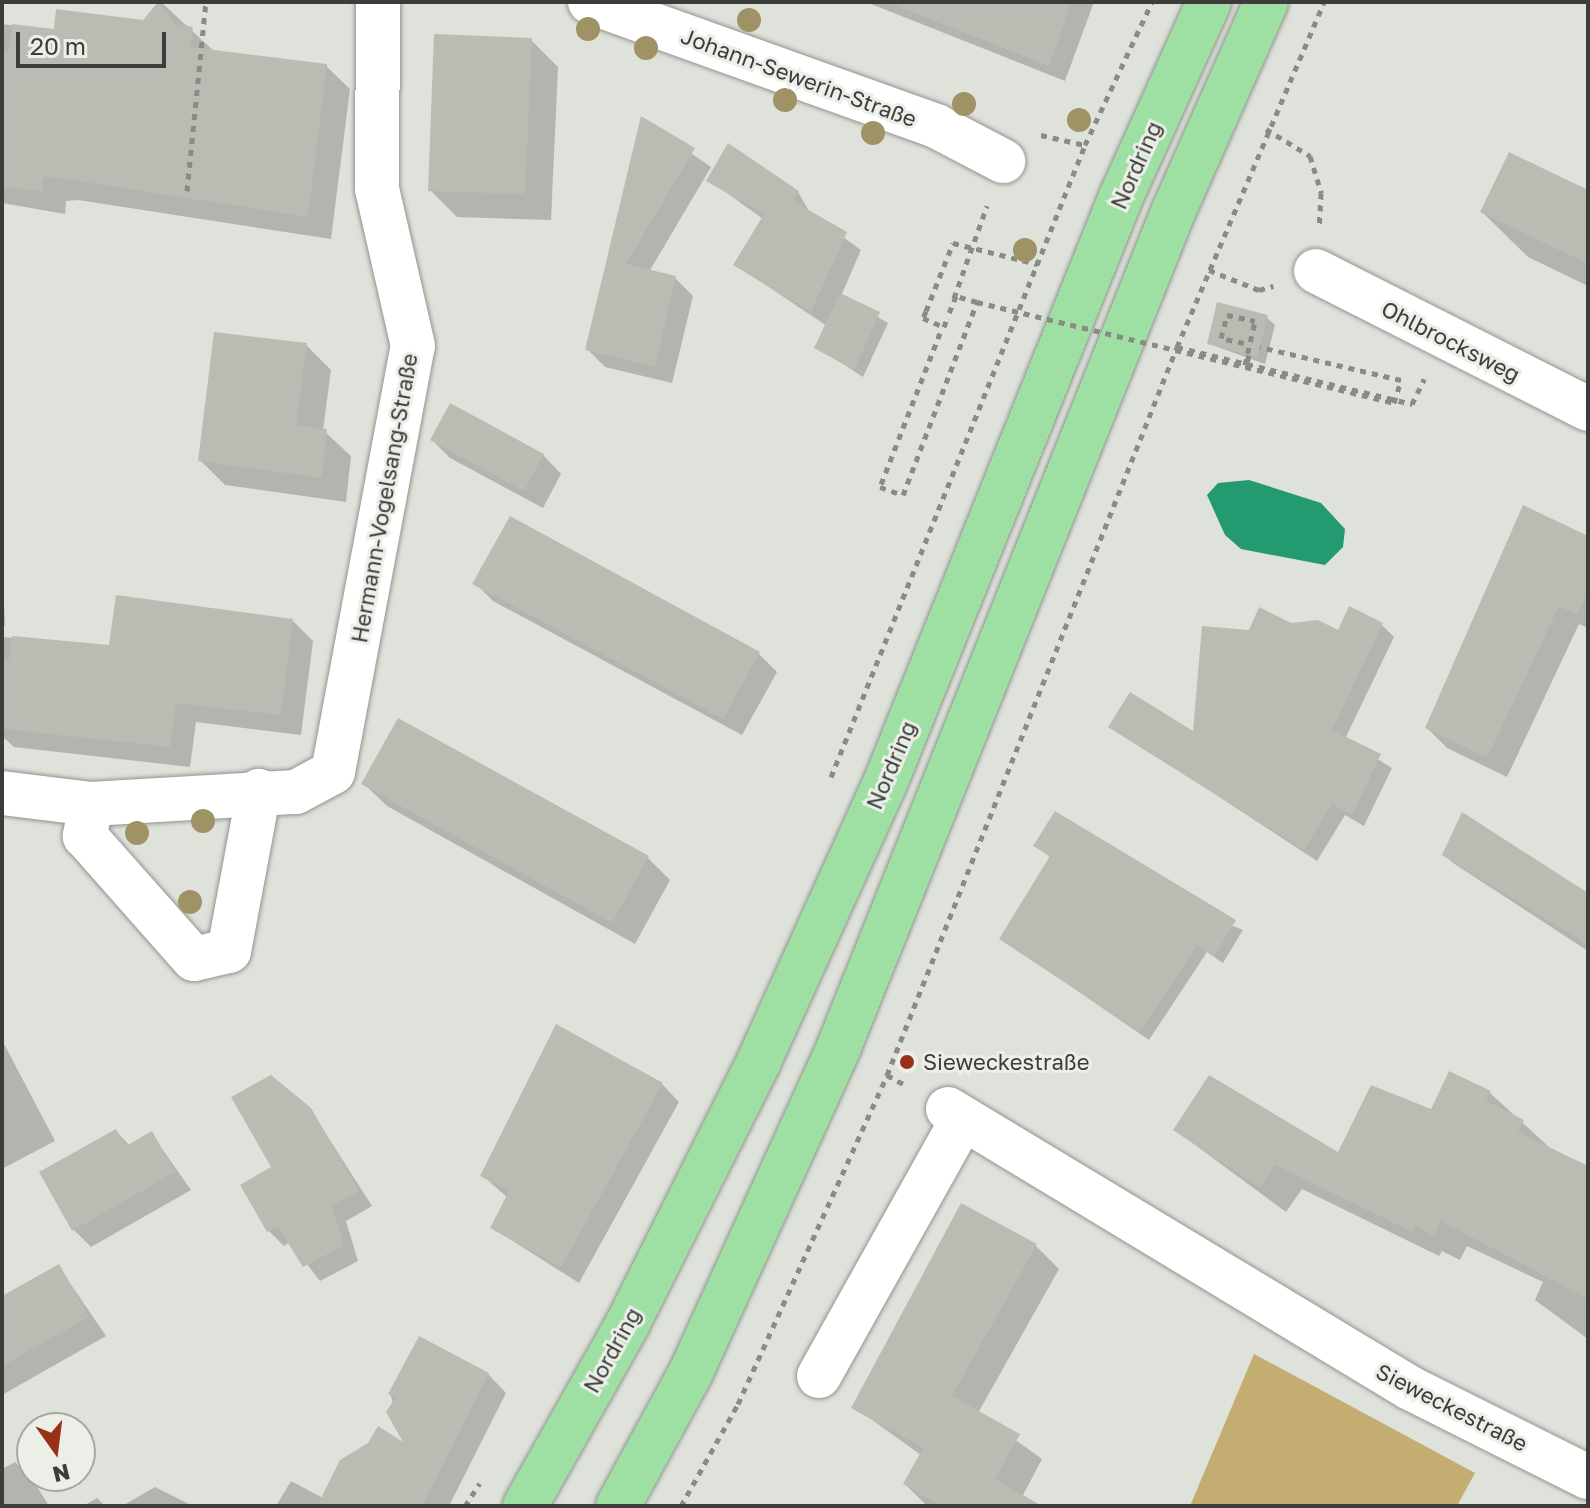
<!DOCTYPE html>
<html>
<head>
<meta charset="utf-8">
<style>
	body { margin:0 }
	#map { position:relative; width:1590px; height:1508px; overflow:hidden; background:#dfe2db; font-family:"Golos Text",sans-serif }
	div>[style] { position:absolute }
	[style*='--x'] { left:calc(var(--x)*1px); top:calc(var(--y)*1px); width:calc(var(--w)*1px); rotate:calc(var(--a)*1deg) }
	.green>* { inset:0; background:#c4ad70 }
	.water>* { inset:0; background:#249a70 }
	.shadow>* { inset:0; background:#0003 }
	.building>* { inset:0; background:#bbbbb4 }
	.path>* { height:5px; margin-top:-2.5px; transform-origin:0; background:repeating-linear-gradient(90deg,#898b87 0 6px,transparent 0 12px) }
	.roads { filter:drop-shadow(0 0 2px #92958f) drop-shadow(0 0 2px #92958f) }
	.minor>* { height:44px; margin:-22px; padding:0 22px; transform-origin:22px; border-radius:22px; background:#fff }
	.major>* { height:44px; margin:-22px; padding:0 22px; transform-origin:22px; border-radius:22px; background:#9ee0a4 }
	.path-bridge>* { height:5px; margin-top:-2.5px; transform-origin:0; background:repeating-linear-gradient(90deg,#898b87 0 6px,transparent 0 12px) }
	.trees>* { width:24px; height:24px; margin:-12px; border-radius:50%; background:#9f9366 }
	.dots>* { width:22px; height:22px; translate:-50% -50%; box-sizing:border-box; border:4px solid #ecefe8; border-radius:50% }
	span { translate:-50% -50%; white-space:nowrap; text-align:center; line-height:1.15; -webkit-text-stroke:6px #ecefe8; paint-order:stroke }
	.street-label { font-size:22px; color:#3c3d3b }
	.poi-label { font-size:22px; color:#3c3d3b }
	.left { translate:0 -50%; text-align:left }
	.frame { position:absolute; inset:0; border:4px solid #3c3d3b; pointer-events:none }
	.north { position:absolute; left:16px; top:1412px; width:80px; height:80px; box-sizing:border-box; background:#ecefe8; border:2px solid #a6a8a3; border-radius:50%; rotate:166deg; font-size:22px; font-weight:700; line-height:32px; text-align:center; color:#3c3d3b }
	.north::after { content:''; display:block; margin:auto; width:28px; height:36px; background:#983016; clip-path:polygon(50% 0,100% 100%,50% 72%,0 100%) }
	.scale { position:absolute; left:16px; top:32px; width:150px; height:36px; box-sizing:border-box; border:4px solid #3c3d3b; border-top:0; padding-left:10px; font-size:24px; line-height:28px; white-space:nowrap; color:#3c3d3b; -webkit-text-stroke:6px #ecefe8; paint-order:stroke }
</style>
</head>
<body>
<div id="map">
	<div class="green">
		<i style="clip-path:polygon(1254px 1354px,1475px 1473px,1457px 1506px,1190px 1506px)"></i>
	</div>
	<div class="water">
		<i style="clip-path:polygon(1249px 480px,1321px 503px,1345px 529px,1343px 547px,1325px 565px,1241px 549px,1225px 535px,1207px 495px,1218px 483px)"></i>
	</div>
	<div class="shadow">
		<i style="clip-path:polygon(161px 2px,215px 52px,326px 66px,350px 89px,331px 239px,78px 200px,66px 201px,65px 214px,2px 203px,2px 24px,56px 31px,144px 22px)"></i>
		<i style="clip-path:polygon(866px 2px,1094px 2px,1065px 81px)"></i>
		<i style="clip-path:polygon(531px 40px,558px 67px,551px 220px,457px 217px,430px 190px)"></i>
		<i style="clip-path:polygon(642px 119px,711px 167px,649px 272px,675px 278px,693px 296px,672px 383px,605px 367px,587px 349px)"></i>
		<i style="clip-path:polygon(709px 180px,798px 192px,810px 213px,861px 250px,841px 296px,888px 323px,863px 377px,817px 347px,827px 326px,736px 265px,763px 219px)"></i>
		<i style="clip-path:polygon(1588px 192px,1588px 286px,1528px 257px,1482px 212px)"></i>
		<i style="clip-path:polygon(1266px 317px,1275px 325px,1265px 364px,1209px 344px)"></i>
		<i style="clip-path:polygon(306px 345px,331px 370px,323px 430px,351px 456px,346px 502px,225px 485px,200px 460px)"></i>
		<i style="clip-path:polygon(432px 440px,543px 455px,561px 474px,543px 508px,450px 458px)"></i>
		<i style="clip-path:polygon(1588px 538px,1588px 628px,1579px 624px,1507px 777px,1447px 748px,1427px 728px)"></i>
		<i style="clip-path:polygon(2px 560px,5px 626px,2px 626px)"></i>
		<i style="clip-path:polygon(475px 583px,759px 654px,777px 672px,742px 735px,493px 601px)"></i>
		<i style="clip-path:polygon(293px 621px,313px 641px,301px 735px,196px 722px,190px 767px,14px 747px,2px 736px,2px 637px,111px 647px)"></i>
		<i style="clip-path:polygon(1290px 625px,1338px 632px,1382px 625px,1394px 637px,1345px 739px,1392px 768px,1364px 826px,1345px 815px,1317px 861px,1111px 726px,1195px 735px,1250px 632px)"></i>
		<i style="clip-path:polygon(364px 784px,647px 857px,670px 880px,635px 944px,387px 806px)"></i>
		<i style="clip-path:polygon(1036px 846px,1243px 930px,1223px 963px,1207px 952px,1149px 1040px,1002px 939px,1051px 858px)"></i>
		<i style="clip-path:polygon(1444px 854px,1588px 896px,1588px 951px,1453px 863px)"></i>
		<i style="clip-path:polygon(2px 1040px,55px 1141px,2px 1169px)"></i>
		<i style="clip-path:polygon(662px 1084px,679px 1102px,579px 1283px,492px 1228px,508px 1198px,483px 1176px)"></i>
		<i style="clip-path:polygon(1490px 1093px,1549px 1147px,1588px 1169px,1588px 1339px,1535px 1300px,1543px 1282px,1467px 1246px,1460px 1260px,1442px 1251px,1439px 1256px,1302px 1189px,1286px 1212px,1175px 1130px,1339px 1155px)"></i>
		<i style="clip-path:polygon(310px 1109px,372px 1206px,346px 1221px,358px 1261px,320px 1281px,290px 1242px,284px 1246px,269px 1231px,273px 1168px)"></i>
		<i style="clip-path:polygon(116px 1131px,130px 1146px,151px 1133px,191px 1190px,91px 1247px,73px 1229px)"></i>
		<i style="clip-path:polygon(1035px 1245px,1059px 1269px,978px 1413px,1042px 1459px,1022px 1497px,1034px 1506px,927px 1506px,905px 1484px,921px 1455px,854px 1407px)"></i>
		<i style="clip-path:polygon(59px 1267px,106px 1336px,2px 1395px,2px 1299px)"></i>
		<i style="clip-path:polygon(488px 1374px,506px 1393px,449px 1506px,276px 1506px,291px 1481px,323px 1498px,409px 1448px,390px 1394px)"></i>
		<i style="clip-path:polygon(15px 1462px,33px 1480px,49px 1506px,2px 1506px,2px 1469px)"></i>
		<i style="clip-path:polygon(155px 1487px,193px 1506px,122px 1506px)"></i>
		<i style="clip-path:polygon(97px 1498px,105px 1506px,83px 1506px)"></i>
	</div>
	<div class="building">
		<i style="clip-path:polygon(158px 2px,175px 24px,193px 27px,190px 47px,327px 64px,308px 217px,53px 177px,43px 178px,42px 192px,2px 186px,2px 52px,8px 53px,12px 24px,54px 29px,56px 9px,143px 20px)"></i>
		<i style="clip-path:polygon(887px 2px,1072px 2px,1049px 66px)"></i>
		<i style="clip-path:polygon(434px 34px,532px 38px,525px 194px,428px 191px)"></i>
		<i style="clip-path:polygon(641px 116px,695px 148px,626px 264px,676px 276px,655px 367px,585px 350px)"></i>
		<i style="clip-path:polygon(728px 143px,799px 191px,793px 201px,847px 232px,811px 312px,733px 265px,764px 214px,706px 181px)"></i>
		<i style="clip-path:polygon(1509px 152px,1588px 190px,1588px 264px,1480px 212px)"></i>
		<i style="clip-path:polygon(840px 293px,880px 312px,854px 370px,814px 348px)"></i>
		<i style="clip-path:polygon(1217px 302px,1268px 315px,1257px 357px,1207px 344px)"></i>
		<i style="clip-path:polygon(214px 332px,307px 343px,296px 425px,327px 429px,322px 478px,198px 461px)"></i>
		<i style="clip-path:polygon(450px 403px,544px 454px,524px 491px,430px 440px)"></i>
		<i style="clip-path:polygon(1523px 505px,1588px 536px,1588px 592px,1577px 615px,1559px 606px,1487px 758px,1425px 728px)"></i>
		<i style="clip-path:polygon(510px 516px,760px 652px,723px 719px,472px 584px)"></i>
		<i style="clip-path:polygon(116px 595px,293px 619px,281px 715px,176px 703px,170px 747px,2px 729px,2px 660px,9px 660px,12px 636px,109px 645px)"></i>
		<i style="clip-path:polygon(1349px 606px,1383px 623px,1332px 730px,1381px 754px,1352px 815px,1332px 804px,1304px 850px,1108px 727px,1130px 692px,1193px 731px,1202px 626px,1249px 630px,1259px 607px,1291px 623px,1318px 620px,1338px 630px)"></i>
		<i style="clip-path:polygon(398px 718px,649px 856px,612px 923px,361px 784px)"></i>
		<i style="clip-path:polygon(1055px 811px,1236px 920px,1214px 956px,1197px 945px,1140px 1032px,999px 939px,1050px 856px,1033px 846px)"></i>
		<i style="clip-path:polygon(1462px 812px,1588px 893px,1588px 945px,1442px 855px)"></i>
		<i style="clip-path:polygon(556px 1024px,663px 1083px,561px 1267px,490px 1228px,509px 1191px,480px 1176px)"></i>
		<i style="clip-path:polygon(1449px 1071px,1491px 1091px,1486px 1101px,1524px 1120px,1518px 1132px,1588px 1166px,1588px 1299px,1441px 1221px,1434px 1236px,1416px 1226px,1412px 1232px,1275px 1165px,1260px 1188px,1173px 1130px,1209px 1075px,1338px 1152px,1371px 1085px,1431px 1109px)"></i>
		<i style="clip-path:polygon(271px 1075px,311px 1108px,359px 1191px,332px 1206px,344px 1245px,303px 1267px,278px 1227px,267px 1232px,240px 1185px,271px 1167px,231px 1097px)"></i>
		<i style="clip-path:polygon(116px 1129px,126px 1146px,152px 1131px,175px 1172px,72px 1231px,39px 1172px)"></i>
		<i style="clip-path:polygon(961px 1203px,1037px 1244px,952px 1396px,1020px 1434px,995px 1479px,1042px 1506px,941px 1506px,903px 1484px,923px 1448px,851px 1408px)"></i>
		<i style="clip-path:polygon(59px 1264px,89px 1317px,2px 1366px,2px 1296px)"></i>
		<i style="clip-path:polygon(419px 1336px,489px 1373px,422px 1506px,317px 1506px,340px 1460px,368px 1443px,378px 1426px,403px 1442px,386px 1412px,395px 1398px,388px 1394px)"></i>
	</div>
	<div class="path">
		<i style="--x:1266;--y:129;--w:52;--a:31.5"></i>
		<i style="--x:1310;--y:156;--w:39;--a:73"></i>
		<i style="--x:1321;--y:193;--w:34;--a:93"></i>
		<i style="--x:1041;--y:135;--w:45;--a:12.8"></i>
		<i style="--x:187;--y:191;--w:190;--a:-84.3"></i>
		<i style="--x:1209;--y:270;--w:54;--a:21.8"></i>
		<i style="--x:1259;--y:290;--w:15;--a:-16"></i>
		<i style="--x:954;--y:298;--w:98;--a:-70.3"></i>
		<i style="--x:926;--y:311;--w:73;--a:-68.3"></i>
		<i style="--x:953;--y:243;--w:87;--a:14"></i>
		<i style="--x:940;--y:333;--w:165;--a:111.3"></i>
		<i style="--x:880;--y:487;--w:24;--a:19"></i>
		<i style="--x:903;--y:495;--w:207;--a:-69"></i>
		<i style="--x:977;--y:302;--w:22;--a:-164"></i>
		<i style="--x:956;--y:296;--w:24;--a:112"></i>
		<i style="--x:1244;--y:343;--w:24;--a:-168"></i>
		<i style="--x:1221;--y:338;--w:24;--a:-75"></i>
		<i style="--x:1227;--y:315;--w:24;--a:12"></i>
		<i style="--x:1177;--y:347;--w:72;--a:13.7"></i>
		<i style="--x:1249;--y:355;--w:9;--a:103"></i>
		<i style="--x:1247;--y:364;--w:170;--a:13.6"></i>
		<i style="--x:1412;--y:404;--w:28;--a:-64"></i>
		<i style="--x:831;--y:777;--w:681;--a:-68.1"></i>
		<i style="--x:1085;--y:145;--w:158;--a:-64.9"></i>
		<i style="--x:887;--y:1075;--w:23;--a:29"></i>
		<i style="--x:465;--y:1506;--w:27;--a:-57"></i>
		<i style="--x:681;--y:1506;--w:117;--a:-60.8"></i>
		<i style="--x:738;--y:1404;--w:361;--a:-65.6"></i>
		<i style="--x:887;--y:1075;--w:784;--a:-68.28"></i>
		<i style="--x:1177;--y:347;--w:375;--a:-66.9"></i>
	</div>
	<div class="roads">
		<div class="minor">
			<i style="--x:590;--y:2;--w:368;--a:19.7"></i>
			<i style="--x:936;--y:126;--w:76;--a:27.6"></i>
			<i style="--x:1316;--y:271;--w:305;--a:26.9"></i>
			<i style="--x:2;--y:793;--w:90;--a:7"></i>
			<i style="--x:91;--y:804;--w:205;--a:-3.4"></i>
			<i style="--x:296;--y:792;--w:42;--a:-28.4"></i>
			<i style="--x:333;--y:772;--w:433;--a:-79.4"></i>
			<i style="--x:413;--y:346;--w:161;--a:-102.9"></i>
			<i style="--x:377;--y:189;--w:187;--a:-89.7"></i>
			<i style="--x:91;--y:804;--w:33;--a:101"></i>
			<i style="--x:85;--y:836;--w:164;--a:48.5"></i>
			<i style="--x:194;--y:959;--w:36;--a:-13"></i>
			<i style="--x:229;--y:951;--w:163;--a:-79.4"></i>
			<i style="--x:948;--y:1109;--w:540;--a:31.13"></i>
			<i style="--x:1410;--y:1388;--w:199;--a:26.6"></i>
			<i style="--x:819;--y:1376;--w:295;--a:-60.8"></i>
		</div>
		<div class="major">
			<i style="--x:525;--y:1506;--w:210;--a:-60.6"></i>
			<i style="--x:628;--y:1323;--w:293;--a:-63.4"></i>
			<i style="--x:759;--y:1061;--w:307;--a:-65.6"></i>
			<i style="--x:886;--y:781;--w:630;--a:-68.08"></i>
			<i style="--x:1121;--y:197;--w:214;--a:-65.7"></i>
			<i style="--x:618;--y:1506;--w:153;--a:-61.4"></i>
			<i style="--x:691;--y:1372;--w:357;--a:-65.5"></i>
			<i style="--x:839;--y:1047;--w:902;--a:-68.19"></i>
			<i style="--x:1174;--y:210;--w:227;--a:-66.1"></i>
		</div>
	</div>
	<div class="path-bridge">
		<i style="--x:977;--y:302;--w:429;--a:13.6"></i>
		<i style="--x:1394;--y:403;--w:24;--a:-73"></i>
		<i style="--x:1401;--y:380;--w:145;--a:-166.8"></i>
		<i style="--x:926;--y:311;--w:8;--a:113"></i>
		<i style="--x:923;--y:318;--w:23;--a:23"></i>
		<i style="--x:944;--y:327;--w:9;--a:-72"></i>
		<i style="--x:1245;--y:365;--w:45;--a:-77.2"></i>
		<i style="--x:1255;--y:321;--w:5;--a:-169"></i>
	</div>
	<div class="trees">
		<i style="left:749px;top:20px"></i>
		<i style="left:588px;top:29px"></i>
		<i style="left:646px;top:48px"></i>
		<i style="left:785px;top:100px"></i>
		<i style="left:964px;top:104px"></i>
		<i style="left:1079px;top:120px"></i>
		<i style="left:873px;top:133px"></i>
		<i style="left:1025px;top:250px"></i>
		<i style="left:203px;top:821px"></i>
		<i style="left:137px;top:833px"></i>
		<i style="left:190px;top:902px"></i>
	</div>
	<div class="dots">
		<i style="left:907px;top:1062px;background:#983016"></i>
	</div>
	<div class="street-label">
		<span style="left:799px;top:77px;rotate:20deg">Johann-Sewerin-Straße</span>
		<span style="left:1136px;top:165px;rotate:-66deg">Nordring</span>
		<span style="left:1451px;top:341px;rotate:27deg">Ohlbrocksweg</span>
		<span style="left:384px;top:498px;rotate:-80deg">Hermann-Vogelsang-Straße</span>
		<span style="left:891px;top:765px;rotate:-67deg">Nordring</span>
		<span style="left:612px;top:1350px;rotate:-61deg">Nordring</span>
		<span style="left:1452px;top:1407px;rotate:27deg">Sieweckestraße</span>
	</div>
	<div class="poi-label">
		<span class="left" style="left:923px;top:1062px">Sieweckestraße</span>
	</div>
	<div class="frame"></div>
	<div class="north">N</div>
	<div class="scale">20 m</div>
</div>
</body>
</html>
